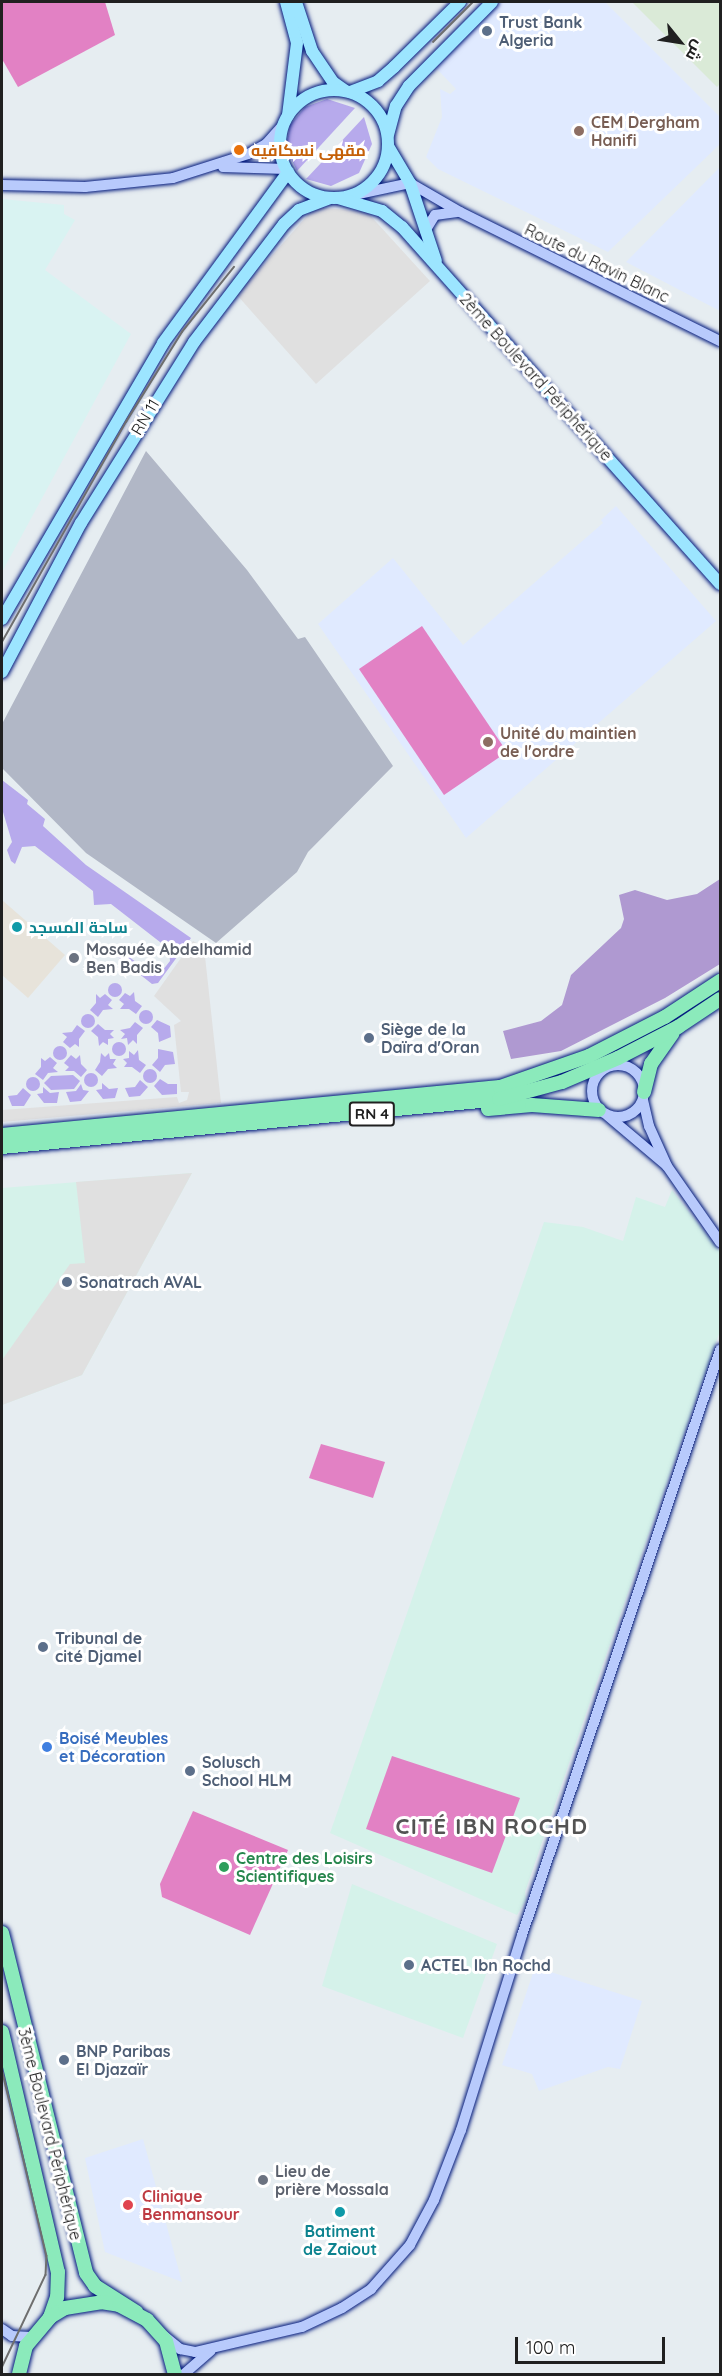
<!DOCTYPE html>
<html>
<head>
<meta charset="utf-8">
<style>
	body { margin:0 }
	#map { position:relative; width:722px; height:2376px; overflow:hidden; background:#e6edf1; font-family:Quicksand,Cairo,sans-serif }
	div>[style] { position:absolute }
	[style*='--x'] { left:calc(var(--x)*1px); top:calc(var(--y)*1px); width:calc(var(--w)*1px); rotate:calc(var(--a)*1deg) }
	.commercial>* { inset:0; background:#d5f2ea }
	.industrial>* { inset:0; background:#daead7 }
	.education>* { inset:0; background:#e0eaff }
	.military>* { inset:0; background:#d9f3f2 }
	.construction>* { inset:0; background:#b1b7c6 }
	.grass>* { inset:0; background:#b7aaec }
	.round { border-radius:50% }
	.forest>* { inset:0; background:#af99d1 }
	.pitch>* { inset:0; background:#e281c4 }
	.parking>* { inset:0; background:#e0e0e0 }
	.plaza>* { inset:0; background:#e7e3da }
	.roads { filter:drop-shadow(0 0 2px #01197d) drop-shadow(0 0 2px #01197d) }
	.secondary>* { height:10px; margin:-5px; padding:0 5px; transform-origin:5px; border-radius:5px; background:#b8cafc }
	.secondary>.ring { margin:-5px; padding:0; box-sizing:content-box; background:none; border:10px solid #b8cafc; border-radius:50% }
	.primary>* { height:12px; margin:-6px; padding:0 6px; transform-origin:6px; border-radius:6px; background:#9ce5ff }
	.primary>.ring { margin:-6px; padding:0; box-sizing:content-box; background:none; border:12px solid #9ce5ff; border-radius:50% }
	.highway>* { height:14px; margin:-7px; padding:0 7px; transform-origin:7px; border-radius:7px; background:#8beabb }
	.tram>* { height:1.5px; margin:-0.75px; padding:0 0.75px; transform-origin:0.75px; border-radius:0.75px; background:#6e6e6e }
	.dots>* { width:16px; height:16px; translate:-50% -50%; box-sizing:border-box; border:3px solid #fff; border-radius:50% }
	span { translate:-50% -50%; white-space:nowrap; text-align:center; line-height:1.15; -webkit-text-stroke:6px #fff; paint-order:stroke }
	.shield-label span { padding:2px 4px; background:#fff; border:2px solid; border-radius:4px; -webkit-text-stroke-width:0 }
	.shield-label { font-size:15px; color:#202020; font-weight:700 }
	.service-label { font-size:16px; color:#4e5e75; font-weight:700 }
	.left { translate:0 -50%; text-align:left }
	.education-label { font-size:16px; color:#785e54; font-weight:700 }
	.food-label { font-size:16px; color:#c56008; font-weight:700 }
	.street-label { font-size:16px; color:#202020 }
	.culture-label { font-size:16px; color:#0d838f; font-weight:700 }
	.worship-label { font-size:16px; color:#5b616d; font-weight:700 }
	.shop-label { font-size:16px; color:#366cbe; font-weight:700 }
	.leisure-label { font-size:16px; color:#27864d; font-weight:700 }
	.health-label { font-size:16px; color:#be3a42; font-weight:700 }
	.district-label { font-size:22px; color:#535353; font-weight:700; letter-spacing:1.5px }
	.frame { position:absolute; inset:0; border:3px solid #202020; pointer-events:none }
	.north { position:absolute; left:650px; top:12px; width:60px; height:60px; -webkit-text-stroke:4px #fff; paint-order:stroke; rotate:120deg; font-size:16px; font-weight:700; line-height:24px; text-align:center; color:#202020 }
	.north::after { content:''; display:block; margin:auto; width:21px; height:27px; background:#202020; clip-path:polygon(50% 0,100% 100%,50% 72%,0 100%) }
	.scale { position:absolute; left:515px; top:2337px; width:150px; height:27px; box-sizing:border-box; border:3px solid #202020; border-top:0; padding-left:8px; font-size:18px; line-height:21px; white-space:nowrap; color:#202020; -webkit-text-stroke:4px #fff; paint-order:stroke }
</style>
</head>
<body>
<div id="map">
	<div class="commercial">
		<i style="clip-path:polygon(192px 1173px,82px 1375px,2px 1405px,2px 1188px)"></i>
		<i style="clip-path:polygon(672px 1190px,720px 1252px,720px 1331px,603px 1664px,525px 1892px,526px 1900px,517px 1915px,330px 1833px,544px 1222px,583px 1227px,623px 1241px,636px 1197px,665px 1207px)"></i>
		<i style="clip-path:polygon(352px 1884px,497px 1944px,463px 2038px,322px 1986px)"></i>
	</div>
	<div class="industrial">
		<i style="clip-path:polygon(632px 2px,720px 2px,720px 84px,717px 87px)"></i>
	</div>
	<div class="education">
		<i style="clip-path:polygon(499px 2px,605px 2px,720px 117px,720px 144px,608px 252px,438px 169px,426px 157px,442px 117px,440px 89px,450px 94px,456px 89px,434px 66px)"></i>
		<i style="clip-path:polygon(720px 167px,720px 311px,626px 262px)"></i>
		<i style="clip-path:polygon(616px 506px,716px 621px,466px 838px,318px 624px,393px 558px,463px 645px,603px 523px,601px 520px)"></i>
		<i style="clip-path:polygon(535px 1967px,642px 2001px,620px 2069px,608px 2067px,539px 2091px,532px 2074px,502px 2065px)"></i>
		<i style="clip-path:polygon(143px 2139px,182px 2282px,105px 2252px,85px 2158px)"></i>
	</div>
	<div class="military">
		<i style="clip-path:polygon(2px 199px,64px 205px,64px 214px,75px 220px,45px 270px,131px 334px,2px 572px)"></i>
	</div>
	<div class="construction">
		<i style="clip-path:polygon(146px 451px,247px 570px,298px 639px,305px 637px,393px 766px,308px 852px,297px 872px,216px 943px,86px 853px,2px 768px,2px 724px)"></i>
	</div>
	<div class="grass">
		<i style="clip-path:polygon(327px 99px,355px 108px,297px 171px,286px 148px,290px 125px,305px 107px)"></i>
		<i style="clip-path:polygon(364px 117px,372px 144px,359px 173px,331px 186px,306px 179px)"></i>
		<i style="clip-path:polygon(2px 780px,28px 800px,27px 804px,45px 819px,43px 826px,86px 865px,191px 938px,158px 983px,152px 984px,118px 957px,122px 952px,150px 972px,162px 971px,170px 961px,169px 949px,111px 904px,94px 905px,93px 891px,35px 846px,22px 847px,15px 864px,11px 861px,7px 850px,12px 842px,3px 812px)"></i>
		<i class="round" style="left:108px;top:983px;width:14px;height:14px"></i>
		<i style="clip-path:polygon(134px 992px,135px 1001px,142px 1006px,136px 1014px,129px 1009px,120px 1009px,124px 1004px,119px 1000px,125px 993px,130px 996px)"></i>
		<i style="clip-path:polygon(96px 994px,100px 998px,105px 994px,112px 1000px,108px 1005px,113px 1009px,103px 1010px,98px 1017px,90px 1010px,96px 1003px)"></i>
		<i class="round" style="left:139px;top:1010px;width:14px;height:14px"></i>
		<i class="round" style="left:81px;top:1014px;width:14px;height:14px"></i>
		<i style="clip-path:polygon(157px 1020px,170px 1026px,171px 1037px,159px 1042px,158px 1033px,151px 1027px)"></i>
		<i style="clip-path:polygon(135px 1022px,143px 1028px,137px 1035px,137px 1044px,133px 1040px,128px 1045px,127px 1038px,121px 1039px,125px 1034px,120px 1030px,130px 1028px)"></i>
		<i style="clip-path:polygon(98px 1024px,105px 1030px,114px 1030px,110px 1034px,114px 1038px,108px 1039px,108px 1045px,103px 1042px,99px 1046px,98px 1037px,91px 1031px)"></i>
		<i style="clip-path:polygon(77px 1025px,85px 1031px,79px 1039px,79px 1047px,75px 1044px,70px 1048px,63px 1042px,67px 1037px,62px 1033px,72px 1032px)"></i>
		<i class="round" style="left:112px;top:1042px;width:14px;height:14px"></i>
		<i class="round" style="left:53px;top:1046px;width:14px;height:14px"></i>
		<i style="clip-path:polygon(158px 1049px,173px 1052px,175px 1064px,165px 1065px,160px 1072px,152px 1065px,158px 1058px)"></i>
		<i style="clip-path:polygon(138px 1050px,139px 1060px,146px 1065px,140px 1073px,132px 1067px,124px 1067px,127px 1063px,123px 1059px,129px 1058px,129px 1051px,134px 1055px)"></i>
		<i style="clip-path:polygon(101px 1053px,105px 1057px,109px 1053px,110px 1059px,116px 1059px,113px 1064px,117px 1068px,108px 1069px,102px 1076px,95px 1070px,100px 1062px)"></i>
		<i style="clip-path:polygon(71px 1055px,76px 1059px,80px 1055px,81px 1064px,87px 1070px,81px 1077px,74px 1071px,65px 1071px,69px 1067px,64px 1063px)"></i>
		<i style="clip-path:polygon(50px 1057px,57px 1063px,53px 1068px,58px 1072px,48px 1073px,43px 1080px,35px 1074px,41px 1067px,41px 1058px,45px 1061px)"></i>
		<i class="round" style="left:143px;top:1069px;width:14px;height:14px"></i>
		<i class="round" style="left:84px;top:1073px;width:14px;height:14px"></i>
		<i style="clip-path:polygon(73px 1075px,80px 1081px,74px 1089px,51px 1090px,44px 1083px,51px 1076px)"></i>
		<i class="round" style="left:26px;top:1077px;width:14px;height:14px"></i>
		<i style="clip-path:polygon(160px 1079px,168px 1084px,177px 1084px,177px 1094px,162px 1095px,154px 1086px)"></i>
		<i style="clip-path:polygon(140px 1080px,148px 1087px,140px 1096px,129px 1097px,125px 1088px,135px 1087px)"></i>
		<i style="clip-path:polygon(102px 1083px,109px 1089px,118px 1088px,115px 1098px,103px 1099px,96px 1090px,102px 1089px)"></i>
		<i style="clip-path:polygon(81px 1084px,83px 1090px,89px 1091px,81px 1101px,70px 1102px,66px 1092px,76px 1091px)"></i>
		<i style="clip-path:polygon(43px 1087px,50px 1093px,59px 1092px,57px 1103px,44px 1103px,37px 1094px,43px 1093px)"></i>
		<i style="clip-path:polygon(23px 1088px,31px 1095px,24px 1106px,12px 1106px,8px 1096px,17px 1095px)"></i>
	</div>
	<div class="forest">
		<i style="clip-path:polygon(720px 879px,720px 964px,665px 998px,561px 1051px,511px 1059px,503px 1031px,541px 1021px,562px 1005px,571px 975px,621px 928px,624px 919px,619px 895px,635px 890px,667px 900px,697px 894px)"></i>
	</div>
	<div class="pitch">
		<i style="clip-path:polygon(2px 2px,105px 2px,115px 35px,18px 87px,2px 59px)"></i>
		<i style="clip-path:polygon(422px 626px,507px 752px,444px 795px,359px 669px)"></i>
		<i style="clip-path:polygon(321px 1444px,385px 1462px,373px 1498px,309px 1478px)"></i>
		<i style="clip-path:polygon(392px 1756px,520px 1798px,492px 1873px,366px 1829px)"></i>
		<i style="clip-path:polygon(193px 1811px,288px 1850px,250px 1935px,162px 1897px,160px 1884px)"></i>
	</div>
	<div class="parking">
		<i style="clip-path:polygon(315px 207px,367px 212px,430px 281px,316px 384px,237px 295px)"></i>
		<i style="clip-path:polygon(193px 941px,204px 947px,221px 1103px,2px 1122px,2px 1110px,177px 1097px,179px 1103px,187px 1100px,189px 1092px,181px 1092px,174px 1025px,181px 1021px,154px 996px)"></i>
		<i style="clip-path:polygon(192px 1173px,82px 1375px,2px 1405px,2px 1360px,70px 1264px,85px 1263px,76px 1182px)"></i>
	</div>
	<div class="plaza">
		<i style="clip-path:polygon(2px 900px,65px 955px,28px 998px,2px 975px)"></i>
	</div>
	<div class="roads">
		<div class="secondary">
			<i style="--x:223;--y:167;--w:63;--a:1.8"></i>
			<i style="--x:2;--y:185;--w:83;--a:1.4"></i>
			<i style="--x:85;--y:187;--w:88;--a:-5.8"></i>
			<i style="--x:173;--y:178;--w:79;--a:-17.7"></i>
			<i style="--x:248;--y:154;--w:21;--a:-29"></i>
			<i style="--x:266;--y:144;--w:25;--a:-48"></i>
			<i style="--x:349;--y:196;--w:62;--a:-12"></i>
			<i style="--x:410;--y:183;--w:58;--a:30.1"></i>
			<i style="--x:460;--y:212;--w:290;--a:26.4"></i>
			<i style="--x:425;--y:231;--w:19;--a:-58"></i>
			<i style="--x:435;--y:215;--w:22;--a:-8"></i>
			<i class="ring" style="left:592px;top:1065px;width:42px;height:42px"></i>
			<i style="--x:643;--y:1100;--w:27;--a:77"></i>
			<i style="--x:649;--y:1126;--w:44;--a:65.8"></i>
			<i style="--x:667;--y:1166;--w:93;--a:55.1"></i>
			<i style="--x:608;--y:1116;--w:75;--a:40.1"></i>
			<i style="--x:2;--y:2329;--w:12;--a:35"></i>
			<i style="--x:12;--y:2336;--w:19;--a:3"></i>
			<i style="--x:164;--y:2336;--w:21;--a:39"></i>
			<i style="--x:180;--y:2349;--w:15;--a:11"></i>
			<i style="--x:195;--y:2352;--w:110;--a:-13.2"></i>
			<i style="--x:302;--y:2327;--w:44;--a:-25.4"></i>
			<i style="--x:342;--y:2308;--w:35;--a:-33"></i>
			<i style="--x:371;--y:2289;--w:59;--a:-48.4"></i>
			<i style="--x:410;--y:2245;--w:51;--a:-61.9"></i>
			<i style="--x:434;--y:2200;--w:75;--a:-68.9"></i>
			<i style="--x:461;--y:2130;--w:204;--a:-72.6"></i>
			<i style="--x:522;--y:1935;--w:618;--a:-71.3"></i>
			<i style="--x:184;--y:2374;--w:35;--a:-41"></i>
		</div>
		<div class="primary">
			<i style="--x:286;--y:2;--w:42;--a:75"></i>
			<i style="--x:297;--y:43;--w:73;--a:97.1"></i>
			<i style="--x:296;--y:2;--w:52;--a:71.9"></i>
			<i style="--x:312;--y:51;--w:37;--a:56"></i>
			<i style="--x:333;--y:82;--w:14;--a:36"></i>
			<i class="ring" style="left:280px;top:90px;width:96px;height:96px"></i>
			<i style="--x:350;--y:92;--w:30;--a:-21"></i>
			<i style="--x:378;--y:81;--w:21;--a:-41"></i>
			<i style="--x:394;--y:67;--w:93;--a:-44.6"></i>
			<i style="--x:388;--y:135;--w:30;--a:-75"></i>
			<i style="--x:396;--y:106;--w:24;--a:-57"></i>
			<i style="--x:409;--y:86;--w:118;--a:-45.3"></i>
			<i style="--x:388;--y:146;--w:43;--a:59.3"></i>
			<i style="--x:410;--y:183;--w:82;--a:71.6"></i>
			<i style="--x:338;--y:198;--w:46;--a:16.5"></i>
			<i style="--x:382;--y:211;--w:26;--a:39"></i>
			<i style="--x:402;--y:227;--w:478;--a:48.3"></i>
			<i style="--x:2;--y:619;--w:320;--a:-59.7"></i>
			<i style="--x:163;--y:343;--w:212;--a:-53.8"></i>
			<i style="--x:2;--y:672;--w:169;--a:-62.1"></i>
			<i style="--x:81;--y:523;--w:213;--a:-58"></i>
			<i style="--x:194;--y:342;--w:148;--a:-52.7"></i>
			<i style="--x:284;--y:224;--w:21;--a:-43"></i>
			<i style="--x:299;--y:210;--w:33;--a:-21"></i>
		</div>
		<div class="highway">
			<i style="--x:644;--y:1092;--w:29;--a:-76"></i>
			<i style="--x:651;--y:1064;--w:38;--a:-55"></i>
			<i style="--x:488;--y:1109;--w:44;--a:-5.2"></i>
			<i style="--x:532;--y:1105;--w:67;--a:4.3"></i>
			<i style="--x:2;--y:1135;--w:500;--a:-5.51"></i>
			<i style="--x:500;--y:1087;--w:94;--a:-19.2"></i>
			<i style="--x:589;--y:1056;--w:85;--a:-27.2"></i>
			<i style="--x:665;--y:1017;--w:66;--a:-33.2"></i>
			<i style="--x:2;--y:1147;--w:499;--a:-5.5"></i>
			<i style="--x:499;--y:1099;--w:65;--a:-15.1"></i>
			<i style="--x:562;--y:1082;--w:61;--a:-23.2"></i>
			<i style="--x:618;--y:1058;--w:68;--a:-27.3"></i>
			<i style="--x:678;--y:1027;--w:50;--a:-33.7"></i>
			<i style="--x:2;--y:1933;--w:350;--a:76.1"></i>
			<i style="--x:86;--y:2273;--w:16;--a:55"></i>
			<i style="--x:95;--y:2286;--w:49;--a:32.4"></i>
			<i style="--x:2;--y:2032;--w:246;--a:76.9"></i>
			<i style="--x:58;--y:2272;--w:25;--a:92"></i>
			<i style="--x:57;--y:2297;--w:21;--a:109"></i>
			<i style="--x:19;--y:2374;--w:29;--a:-76"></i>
			<i style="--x:26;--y:2346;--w:38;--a:-50"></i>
			<i style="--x:50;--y:2317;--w:17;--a:-31"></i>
			<i style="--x:65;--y:2308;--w:36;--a:-9"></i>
			<i style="--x:101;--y:2302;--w:18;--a:9"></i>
			<i style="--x:119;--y:2305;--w:32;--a:28"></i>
			<i style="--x:147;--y:2320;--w:28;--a:48"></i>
			<i style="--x:166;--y:2341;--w:34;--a:75"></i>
		</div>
	</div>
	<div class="tram">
		<i style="--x:433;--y:42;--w:57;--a:-45"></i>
		<i style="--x:2;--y:642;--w:253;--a:-60.6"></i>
		<i style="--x:126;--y:422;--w:106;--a:-58.1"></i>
		<i style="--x:182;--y:332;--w:83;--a:-51.3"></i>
		<i style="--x:2;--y:2069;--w:192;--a:76.5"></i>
		<i style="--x:47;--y:2256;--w:19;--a:93"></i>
		<i style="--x:46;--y:2275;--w:103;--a:115.3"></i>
	</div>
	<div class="dots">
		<i style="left:487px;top:31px;background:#5c6f8a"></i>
		<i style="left:579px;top:131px;background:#8d6e63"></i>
		<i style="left:239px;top:150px;background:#e8710a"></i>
		<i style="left:488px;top:742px;background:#8d6e63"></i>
		<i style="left:17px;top:927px;background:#0f9aa8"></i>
		<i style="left:74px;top:958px;background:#6b7280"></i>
		<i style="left:369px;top:1038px;background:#5c6f8a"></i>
		<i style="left:67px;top:1282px;background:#5c6f8a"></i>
		<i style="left:43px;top:1647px;background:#5c6f8a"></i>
		<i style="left:47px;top:1747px;background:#3f7fe0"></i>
		<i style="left:190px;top:1771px;background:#5c6f8a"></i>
		<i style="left:224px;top:1867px;background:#2e9e5b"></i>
		<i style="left:409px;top:1965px;background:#5c6f8a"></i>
		<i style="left:64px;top:2060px;background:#5c6f8a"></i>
		<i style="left:263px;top:2180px;background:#6b7280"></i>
		<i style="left:128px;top:2205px;background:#e0444e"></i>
		<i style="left:340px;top:2212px;background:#0f9aa8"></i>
	</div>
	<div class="shield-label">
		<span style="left:372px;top:1114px">RN 4</span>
	</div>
	<div class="service-label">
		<span class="left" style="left:499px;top:31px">Trust Bank<br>Algeria</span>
		<span class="left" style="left:381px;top:1038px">Siège de la<br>Daïra d'Oran</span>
		<span class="left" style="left:79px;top:1282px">Sonatrach AVAL</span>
		<span class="left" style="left:55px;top:1647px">Tribunal de<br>cité Djamel</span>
		<span class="left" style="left:202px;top:1771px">Solusch<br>School HLM</span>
		<span class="left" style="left:421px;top:1965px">ACTEL Ibn Rochd</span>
		<span class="left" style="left:76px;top:2060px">BNP Paribas<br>El Djazaïr</span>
	</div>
	<div class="education-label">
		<span class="left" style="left:591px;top:131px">CEM Dergham<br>Hanifi</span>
		<span class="left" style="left:500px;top:742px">Unité du maintien<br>de l'ordre</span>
	</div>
	<div class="food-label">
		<span class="left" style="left:251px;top:150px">مقهى نسكافيه</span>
	</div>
	<div class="street-label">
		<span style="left:597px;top:263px;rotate:26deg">Route du Ravin Blanc</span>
		<span style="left:536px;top:377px;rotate:48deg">2ème Boulevard Périphérique</span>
		<span style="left:145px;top:417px;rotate:-59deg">RN 11</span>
		<span style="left:50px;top:2134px;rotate:76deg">3ème Boulevard Périphérique</span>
	</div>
	<div class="culture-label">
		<span class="left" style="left:29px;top:927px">ساحة المسجد</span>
		<span style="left:340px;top:2240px">Batiment<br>de Zaiout</span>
	</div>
	<div class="worship-label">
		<span class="left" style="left:86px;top:958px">Mosquée Abdelhamid<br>Ben Badis</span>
		<span class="left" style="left:275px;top:2180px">Lieu de<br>prière Mossala</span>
	</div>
	<div class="shop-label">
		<span class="left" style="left:59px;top:1747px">Boisé Meubles<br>et Décoration</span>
	</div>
	<div class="leisure-label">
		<span class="left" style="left:236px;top:1867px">Centre des Loisirs<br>Scientifiques</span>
	</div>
	<div class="health-label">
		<span class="left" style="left:142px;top:2205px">Clinique<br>Benmansour</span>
	</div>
	<div class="district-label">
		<span style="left:492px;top:1827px">CITÉ IBN ROCHD</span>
	</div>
	<div class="frame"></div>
	<div class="north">ش</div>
	<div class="scale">100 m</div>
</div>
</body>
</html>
